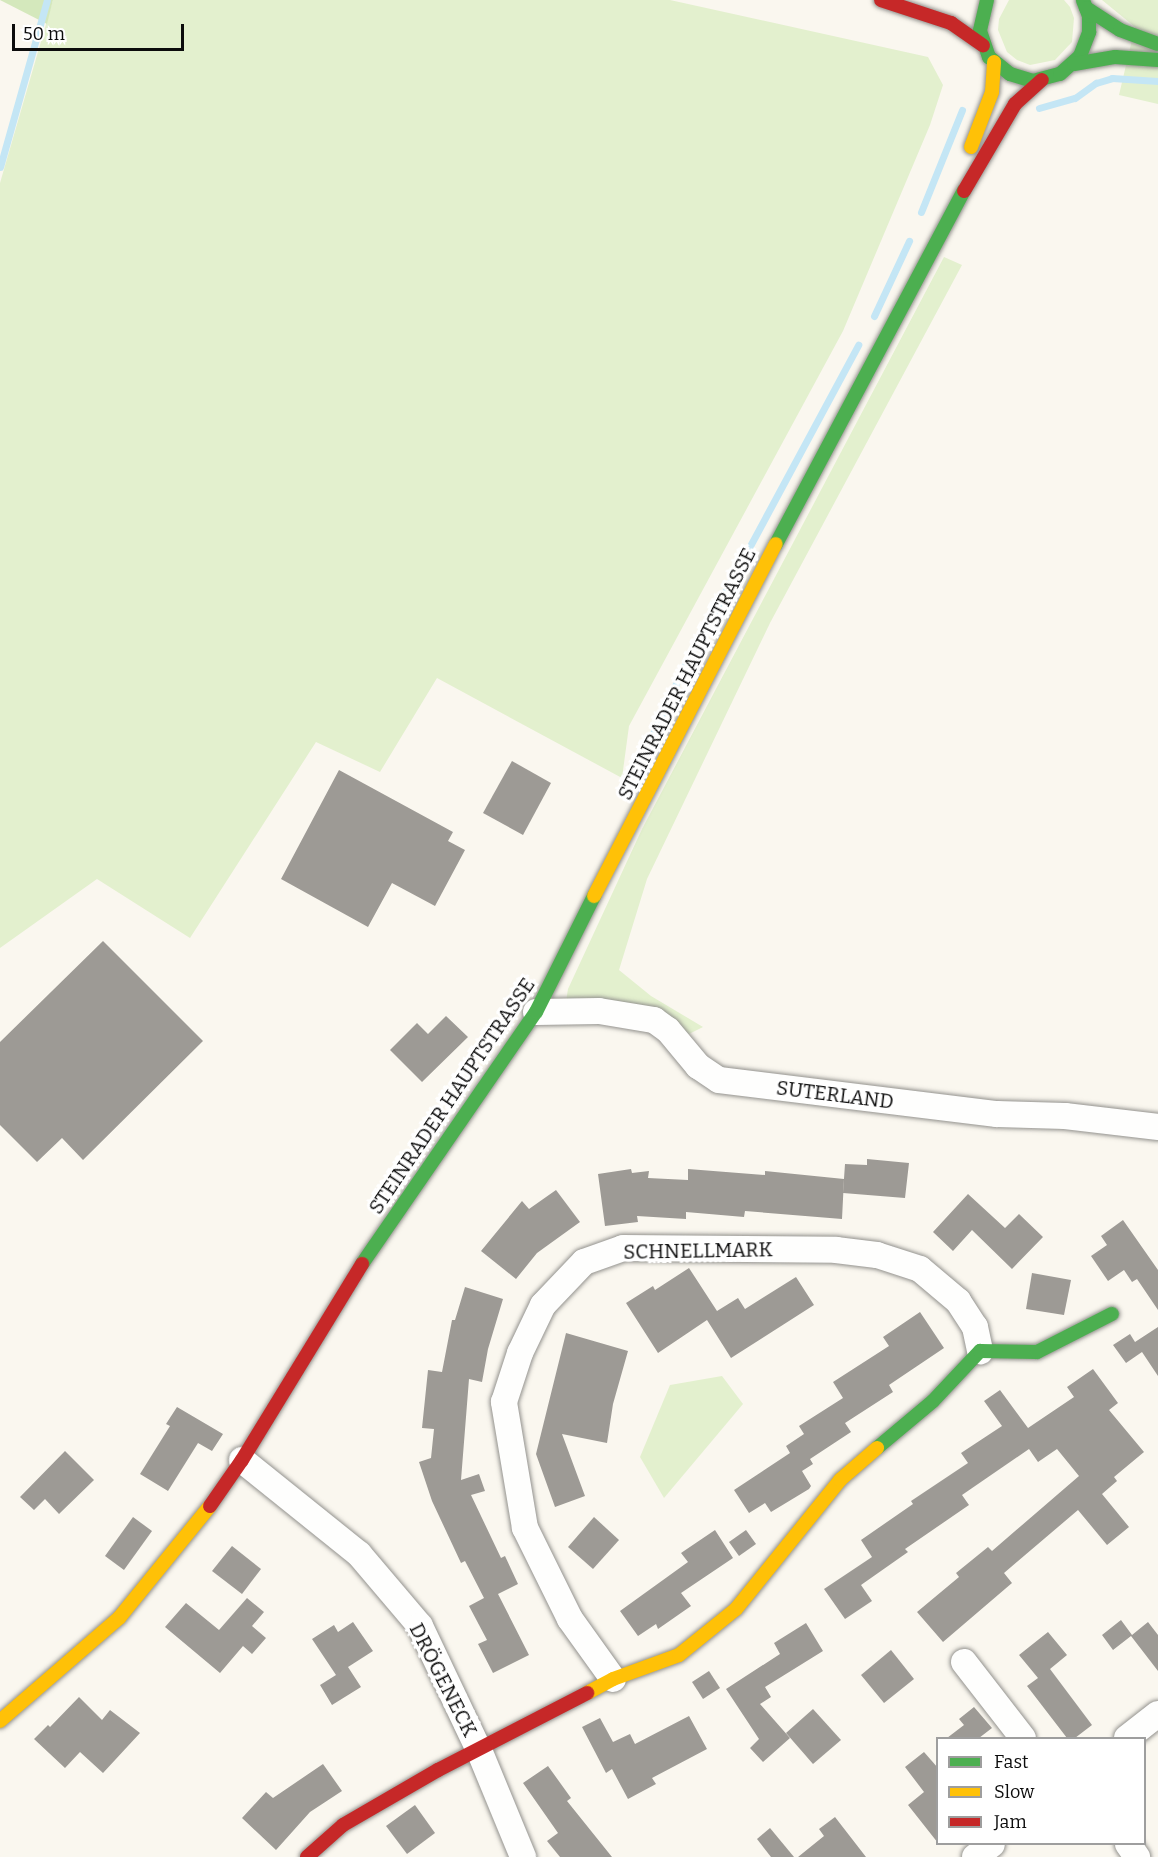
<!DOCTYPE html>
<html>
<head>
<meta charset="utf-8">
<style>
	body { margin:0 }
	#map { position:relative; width:1158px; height:1857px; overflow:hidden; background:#faf7ef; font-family:Bitter,serif }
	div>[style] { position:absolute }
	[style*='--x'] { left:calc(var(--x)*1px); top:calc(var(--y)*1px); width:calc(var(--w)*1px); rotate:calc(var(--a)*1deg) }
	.green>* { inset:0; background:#e3f0ce }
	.forest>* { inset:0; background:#d4e8bc }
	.stream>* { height:7px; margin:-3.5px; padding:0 3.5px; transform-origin:3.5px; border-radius:3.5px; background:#c4e6f5 }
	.building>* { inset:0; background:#9d9a95 }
	.roads { filter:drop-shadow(0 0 2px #93928e) drop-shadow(0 0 2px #93928e) }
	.street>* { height:26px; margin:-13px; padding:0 13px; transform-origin:13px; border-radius:13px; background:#fefefd }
	.fast>* { height:14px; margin:-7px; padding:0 7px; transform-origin:7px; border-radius:7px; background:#4caf50 }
	.slow>* { height:14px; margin:-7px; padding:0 7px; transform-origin:7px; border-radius:7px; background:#ffc107 }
	.jam>* { height:14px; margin:-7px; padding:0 7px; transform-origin:7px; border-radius:7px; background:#c62828 }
	span { translate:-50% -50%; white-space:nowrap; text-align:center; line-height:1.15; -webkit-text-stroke:6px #fff; paint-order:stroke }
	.street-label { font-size:20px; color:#0c0c0c }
	.legend { position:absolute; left:936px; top:1737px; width:210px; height:108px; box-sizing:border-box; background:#fff; border:2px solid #9e9e9e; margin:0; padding:8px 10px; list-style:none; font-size:18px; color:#0c0c0c }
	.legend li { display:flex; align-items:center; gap:12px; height:30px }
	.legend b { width:30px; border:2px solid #9e9e9e }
	.scale { position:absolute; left:12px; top:24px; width:172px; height:27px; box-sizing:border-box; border:3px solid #0c0c0c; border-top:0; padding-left:8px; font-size:18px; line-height:21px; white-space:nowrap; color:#0c0c0c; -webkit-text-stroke:4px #fff; paint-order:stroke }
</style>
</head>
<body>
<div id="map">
	<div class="green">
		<i style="clip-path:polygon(53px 0,670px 0,928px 57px,943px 85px,930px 125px,843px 331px,629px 726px,622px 778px,437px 678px,380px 772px,316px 742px,190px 938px,97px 879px,0 948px,0 183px)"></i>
		<i style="clip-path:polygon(1009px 0,1064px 0,1070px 7px,1074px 18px,1072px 42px,1055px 60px,1030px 65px,1017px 60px,1007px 52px,998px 30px,999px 19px)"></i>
		<i style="clip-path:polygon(1102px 0,1158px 0,1158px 104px,1119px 95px,1135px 27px)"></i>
		<i style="clip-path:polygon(944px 257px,962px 265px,770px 623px,647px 879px,619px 970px,651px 996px,703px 1027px,689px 1034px,662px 1017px,566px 1001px,568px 989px,642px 829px)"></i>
		<i style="clip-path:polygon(722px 1376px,743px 1404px,664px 1498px,640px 1457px,670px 1385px)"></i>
	</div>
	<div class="forest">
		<i style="clip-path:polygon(0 0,53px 0,47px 24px)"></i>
	</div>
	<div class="stream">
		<i style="--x:1039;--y:108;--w:37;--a:-16"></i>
		<i style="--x:1075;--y:98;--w:26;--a:-36"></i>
		<i style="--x:1096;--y:83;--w:17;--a:-17"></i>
		<i style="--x:1112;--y:78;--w:46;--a:3.7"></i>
		<i style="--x:0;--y:167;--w:173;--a:-74.3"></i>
		<i style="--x:921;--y:212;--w:110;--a:-68.1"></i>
		<i style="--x:874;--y:316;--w:83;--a:-65"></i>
		<i style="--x:709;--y:622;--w:315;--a:-61.7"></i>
		<i style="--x:641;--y:759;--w:126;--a:-65.1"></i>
	</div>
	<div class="building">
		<i style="clip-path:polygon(512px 761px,551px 783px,523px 835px,483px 813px)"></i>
		<i style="clip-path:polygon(339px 770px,453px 832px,448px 841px,465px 850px,435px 906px,392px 883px,368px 927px,281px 879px)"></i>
		<i style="clip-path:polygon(103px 941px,203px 1041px,83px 1160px,62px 1138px,37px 1162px,0 1125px,0 1042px)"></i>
		<i style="clip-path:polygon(446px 1016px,468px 1037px,422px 1082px,390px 1050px,417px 1023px,428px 1034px)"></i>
		<i style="clip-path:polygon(867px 1159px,909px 1163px,905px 1198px,843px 1193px,845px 1164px,867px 1165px)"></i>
		<i style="clip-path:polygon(631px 1169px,632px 1173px,649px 1171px,648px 1178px,688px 1180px,688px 1169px,765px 1175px,765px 1171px,844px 1179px,842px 1219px,745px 1211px,744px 1217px,686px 1212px,686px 1219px,637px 1216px,638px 1222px,605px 1226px,598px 1174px)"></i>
		<i style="clip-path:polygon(556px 1190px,580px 1222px,537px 1253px,516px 1279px,481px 1251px,522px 1201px,529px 1209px)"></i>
		<i style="clip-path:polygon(968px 1194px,1005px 1228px,1019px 1214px,1043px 1237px,1012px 1269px,972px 1230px,953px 1251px,933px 1232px)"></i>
		<i style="clip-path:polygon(1123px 1220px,1158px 1270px,1158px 1310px,1137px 1279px,1132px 1282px,1124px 1270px,1108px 1281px,1091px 1256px,1107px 1245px,1101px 1236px)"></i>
		<i style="clip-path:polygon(689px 1268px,717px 1311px,738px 1298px,745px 1309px,796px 1277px,814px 1305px,731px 1358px,707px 1320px,658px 1353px,626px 1303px,653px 1286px,655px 1290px)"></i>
		<i style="clip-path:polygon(1032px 1273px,1071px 1280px,1064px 1315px,1026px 1309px)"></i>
		<i style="clip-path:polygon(465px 1287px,503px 1299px,488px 1349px,482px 1382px,469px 1379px,461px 1480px,479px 1474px,485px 1491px,471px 1495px,501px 1558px,505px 1556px,518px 1584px,498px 1594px,529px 1655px,493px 1673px,478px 1644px,487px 1640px,469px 1606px,484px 1598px,465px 1561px,461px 1563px,432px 1501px,419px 1462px,431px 1458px,434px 1429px,422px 1428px,428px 1370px,442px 1372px,452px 1320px,455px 1320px)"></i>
		<i style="clip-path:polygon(920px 1312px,944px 1348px,889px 1385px,893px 1392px,845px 1423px,851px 1432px,810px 1459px,813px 1464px,802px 1471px,811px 1486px,809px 1489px,771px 1512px,765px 1503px,749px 1513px,734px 1490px,790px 1453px,786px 1446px,804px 1434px,799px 1426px,843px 1398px,833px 1382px,889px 1346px,883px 1337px)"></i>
		<i style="clip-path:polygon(1158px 1327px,1158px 1376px,1142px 1352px,1126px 1363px,1113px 1345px,1130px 1334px,1135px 1342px)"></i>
		<i style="clip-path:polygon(566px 1333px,628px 1351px,613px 1404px,607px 1443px,562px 1434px,585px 1496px,555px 1507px,536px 1454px)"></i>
		<i style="clip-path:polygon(1093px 1369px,1118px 1403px,1109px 1410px,1144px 1452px,1114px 1477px,1117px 1481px,1102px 1494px,1129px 1527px,1107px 1545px,1078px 1510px,1004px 1573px,1012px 1583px,943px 1642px,917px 1612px,959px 1577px,956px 1573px,988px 1547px,992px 1551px,1079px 1476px,1057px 1449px,1038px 1462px,1029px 1449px,962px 1495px,969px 1505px,905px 1549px,908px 1552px,861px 1585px,872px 1601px,845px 1619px,824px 1589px,872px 1557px,861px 1540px,913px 1504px,911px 1501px,968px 1463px,961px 1453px,1002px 1426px,984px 1401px,1000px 1390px,1028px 1428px,1074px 1397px,1067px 1387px)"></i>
		<i style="clip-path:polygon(177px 1407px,223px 1434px,212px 1451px,198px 1443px,168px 1491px,140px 1474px,170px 1426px,166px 1424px)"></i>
		<i style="clip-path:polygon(65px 1451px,94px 1480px,59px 1514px,45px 1499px,34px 1510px,20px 1497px)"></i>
		<i style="clip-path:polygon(133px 1517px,152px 1531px,124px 1570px,105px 1556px)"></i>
		<i style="clip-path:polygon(594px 1517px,619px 1540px,593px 1569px,568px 1547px)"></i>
		<i style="clip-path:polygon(715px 1530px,733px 1558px,681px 1593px,691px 1606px,658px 1629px,656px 1624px,638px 1636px,620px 1611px,688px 1562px,681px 1553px)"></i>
		<i style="clip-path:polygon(746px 1530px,756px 1544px,739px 1556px,729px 1542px)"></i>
		<i style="clip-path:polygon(232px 1546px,261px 1569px,242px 1594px,212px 1571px)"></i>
		<i style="clip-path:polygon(247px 1598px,264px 1612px,252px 1626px,266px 1638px,252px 1654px,243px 1646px,220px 1673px,165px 1627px,186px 1603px,219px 1630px)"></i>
		<i style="clip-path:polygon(1121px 1620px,1132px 1635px,1148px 1622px,1158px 1635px,1158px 1671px,1131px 1636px,1113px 1650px,1102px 1635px)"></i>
		<i style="clip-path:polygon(353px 1622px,373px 1651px,348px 1667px,361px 1687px,332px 1705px,320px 1685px,336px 1675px,312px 1639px,334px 1625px,338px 1632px)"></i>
		<i style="clip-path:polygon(806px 1623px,823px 1651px,765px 1687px,771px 1697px,760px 1704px,790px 1738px,763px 1762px,750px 1748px,759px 1739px,726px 1689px,780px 1654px,774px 1643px)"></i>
		<i style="clip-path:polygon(1048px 1632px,1067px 1655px,1050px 1669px,1092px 1725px,1075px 1738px,1067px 1738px,1027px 1686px,1038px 1678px,1019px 1655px)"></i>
		<i style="clip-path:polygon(891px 1650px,914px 1679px,884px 1703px,861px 1675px)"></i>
		<i style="clip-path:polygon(709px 1671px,720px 1688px,703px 1699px,692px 1682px)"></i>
		<i style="clip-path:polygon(79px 1697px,102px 1720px,110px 1710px,140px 1733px,103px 1773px,80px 1752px,65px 1768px,34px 1739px,48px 1725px,50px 1727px)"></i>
		<i style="clip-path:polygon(974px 1707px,992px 1728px,979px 1738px,947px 1738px,964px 1725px,959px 1719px)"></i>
		<i style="clip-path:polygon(813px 1709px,841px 1740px,813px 1764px,786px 1733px)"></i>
		<i style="clip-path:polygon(689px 1716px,707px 1749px,652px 1778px,656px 1784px,628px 1799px,612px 1769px,606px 1773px,582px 1727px,600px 1718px,613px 1742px,630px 1734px,635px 1744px)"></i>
		<i style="clip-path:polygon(924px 1752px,938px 1768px,938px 1843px,908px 1805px,924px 1792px,905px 1767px)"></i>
		<i style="clip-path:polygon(323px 1764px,342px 1791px,310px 1812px,276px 1850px,242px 1818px,266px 1792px,273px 1798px)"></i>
		<i style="clip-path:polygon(548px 1766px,571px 1798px,567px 1801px,612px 1857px,560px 1857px,547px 1841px,558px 1833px,523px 1783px)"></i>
		<i style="clip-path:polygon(415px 1805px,435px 1833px,407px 1854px,386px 1826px)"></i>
		<i style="clip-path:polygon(835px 1817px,866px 1857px,798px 1857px,824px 1836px,819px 1829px)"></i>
		<i style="clip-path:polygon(770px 1828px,794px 1857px,771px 1857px,757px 1839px)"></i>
	</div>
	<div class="roads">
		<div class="street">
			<i style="--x:536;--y:1012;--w:63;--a:-0.9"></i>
			<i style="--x:599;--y:1011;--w:56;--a:9.3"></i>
			<i style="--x:654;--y:1020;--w:17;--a:36"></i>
			<i style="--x:668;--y:1030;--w:47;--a:50.2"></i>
			<i style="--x:698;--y:1066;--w:25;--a:34"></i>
			<i style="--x:719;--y:1080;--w:280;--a:7"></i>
			<i style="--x:997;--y:1114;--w:68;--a:1.7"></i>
			<i style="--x:1065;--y:1116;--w:94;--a:6.7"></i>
			<i style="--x:242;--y:1460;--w:150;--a:38.8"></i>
			<i style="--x:359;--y:1554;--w:94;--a:49.7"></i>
			<i style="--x:420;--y:1626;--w:137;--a:64.6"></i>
			<i style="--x:479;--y:1750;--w:116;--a:67.6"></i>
			<i style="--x:964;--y:1662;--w:96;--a:52.2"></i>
			<i style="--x:613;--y:1679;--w:74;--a:-125.6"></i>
			<i style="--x:570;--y:1619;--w:102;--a:-116.3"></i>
			<i style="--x:525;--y:1528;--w:128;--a:-99.5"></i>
			<i style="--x:504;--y:1402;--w:52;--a:-71.9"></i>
			<i style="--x:520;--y:1353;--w:53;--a:-64.4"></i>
			<i style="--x:543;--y:1305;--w:59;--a:-46.4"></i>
			<i style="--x:584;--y:1262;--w:41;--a:-19.7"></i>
			<i style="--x:623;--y:1248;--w:213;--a:0.5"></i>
			<i style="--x:836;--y:1250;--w:41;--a:7"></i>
			<i style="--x:877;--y:1255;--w:45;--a:18"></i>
			<i style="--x:920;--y:1269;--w:50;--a:40.1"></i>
			<i style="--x:958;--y:1301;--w:31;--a:57"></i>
			<i style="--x:975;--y:1327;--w:25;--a:78"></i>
			<i style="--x:1127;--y:1738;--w:39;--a:-38"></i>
			<i style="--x:1128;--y:1844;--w:16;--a:55"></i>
			<i style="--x:975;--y:1857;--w:21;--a:-37"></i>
		</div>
		<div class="fast">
			<i style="--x:987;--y:0;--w:32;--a:103"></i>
			<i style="--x:980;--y:31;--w:28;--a:71"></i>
			<i style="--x:989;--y:57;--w:27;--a:39"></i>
			<i style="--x:1010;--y:74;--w:24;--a:17"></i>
			<i style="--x:1033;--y:81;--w:28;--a:-15"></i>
			<i style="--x:1060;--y:74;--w:27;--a:-42"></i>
			<i style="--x:1080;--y:56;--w:26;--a:-69"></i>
			<i style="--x:1089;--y:32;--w:16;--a:-90"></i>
			<i style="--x:1089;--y:16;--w:17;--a:-111"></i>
			<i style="--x:1086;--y:8;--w:40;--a:32.9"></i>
			<i style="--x:1120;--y:30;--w:40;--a:20.2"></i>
			<i style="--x:1074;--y:64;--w:42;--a:-9.7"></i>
			<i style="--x:1115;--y:57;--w:43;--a:4"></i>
			<i style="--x:776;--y:544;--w:400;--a:-62"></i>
			<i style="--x:362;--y:1264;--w:306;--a:-55.4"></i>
			<i style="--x:536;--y:1012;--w:130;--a:-63.4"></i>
			<i style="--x:877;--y:1448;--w:73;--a:-40"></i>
			<i style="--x:933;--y:1401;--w:69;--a:-46.8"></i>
			<i style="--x:980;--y:1351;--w:57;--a:1"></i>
			<i style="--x:1037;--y:1352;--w:84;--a:-26.9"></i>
		</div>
		<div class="slow">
			<i style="--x:971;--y:147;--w:59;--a:-69.1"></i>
			<i style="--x:992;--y:92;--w:30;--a:-86"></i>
			<i style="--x:594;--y:896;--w:396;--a:-62.7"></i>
			<i style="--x:587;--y:1693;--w:30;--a:-28"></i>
			<i style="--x:613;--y:1679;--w:70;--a:-20"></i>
			<i style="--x:679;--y:1655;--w:73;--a:-38.9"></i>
			<i style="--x:736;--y:1609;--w:166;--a:-51.1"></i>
			<i style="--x:840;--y:1480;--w:49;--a:-40.9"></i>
			<i style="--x:0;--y:1721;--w:157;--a:-40.9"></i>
			<i style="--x:119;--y:1618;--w:144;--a:-50.9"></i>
		</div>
		<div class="jam">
			<i style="--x:881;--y:0;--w:74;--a:18.2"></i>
			<i style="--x:951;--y:23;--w:39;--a:35"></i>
			<i style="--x:964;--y:191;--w:101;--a:-59.6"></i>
			<i style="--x:1015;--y:104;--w:36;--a:-42"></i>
			<i style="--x:210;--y:1506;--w:56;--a:-55.2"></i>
			<i style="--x:242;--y:1460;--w:230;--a:-58.5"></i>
			<i style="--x:307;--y:1857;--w:48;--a:-41.6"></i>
			<i style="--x:343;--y:1825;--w:110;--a:-30.1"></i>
			<i style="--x:438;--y:1770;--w:168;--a:-27.3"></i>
		</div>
	</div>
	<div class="street-label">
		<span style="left:687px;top:674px;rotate:-63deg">STEINRADER HAUPTSTRASSE</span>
		<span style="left:835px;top:1095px;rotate:7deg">SUTERLAND</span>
		<span style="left:452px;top:1096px;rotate:-56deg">STEINRADER HAUPTSTRASSE</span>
		<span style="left:698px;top:1251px;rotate:-1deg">SCHNELLMARK</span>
		<span style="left:443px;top:1680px;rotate:63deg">DRÖGENECK</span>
	</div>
	<ul class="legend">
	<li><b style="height:8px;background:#4caf50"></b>Fast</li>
	<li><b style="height:8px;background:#ffc107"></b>Slow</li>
	<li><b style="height:8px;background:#c62828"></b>Jam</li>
	</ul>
	<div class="scale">50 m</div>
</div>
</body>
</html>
